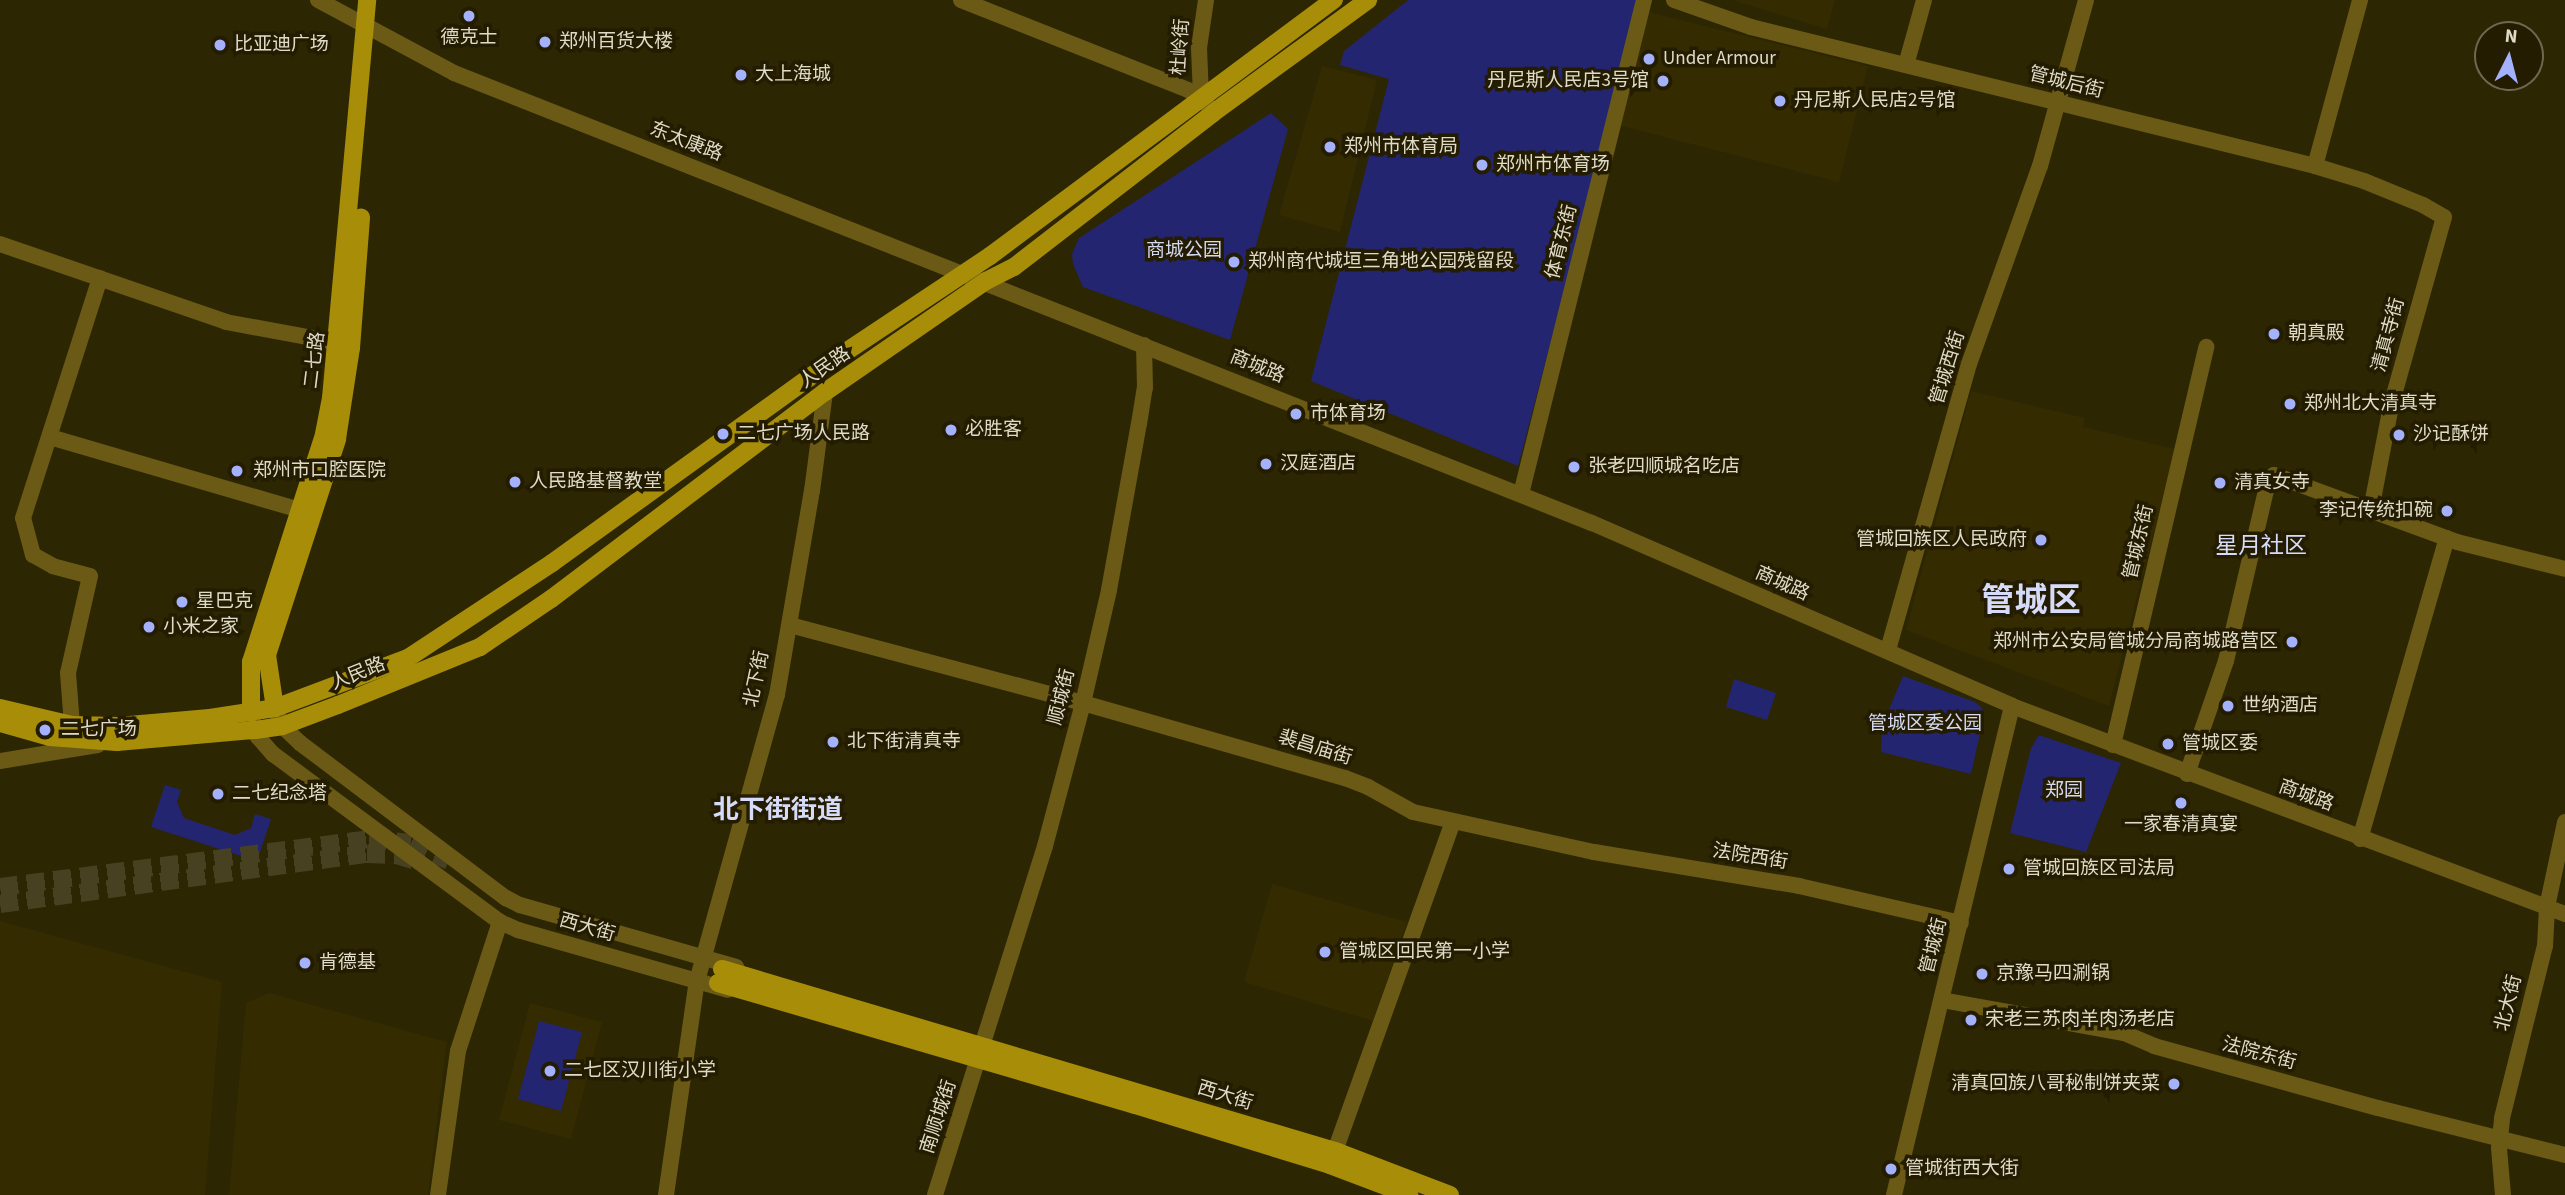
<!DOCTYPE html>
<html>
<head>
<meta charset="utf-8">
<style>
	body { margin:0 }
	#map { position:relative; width:2565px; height:1195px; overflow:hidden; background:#2d2603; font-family:"Source Sans 3","Noto Sans SC",sans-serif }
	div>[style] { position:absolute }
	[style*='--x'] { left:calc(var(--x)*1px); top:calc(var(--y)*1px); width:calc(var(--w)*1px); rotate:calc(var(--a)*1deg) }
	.built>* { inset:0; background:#352b00 }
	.green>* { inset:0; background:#242570 }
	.major-tunnel>* { height:18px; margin-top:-9px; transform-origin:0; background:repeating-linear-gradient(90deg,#484121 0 18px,transparent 0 27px) }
	.minor>* { height:16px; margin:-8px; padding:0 8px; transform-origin:8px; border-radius:8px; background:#6a5a15 }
	.major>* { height:18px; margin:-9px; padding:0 9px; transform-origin:9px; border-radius:9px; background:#a88e08 }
	.dots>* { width:19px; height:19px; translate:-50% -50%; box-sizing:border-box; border:4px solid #241c00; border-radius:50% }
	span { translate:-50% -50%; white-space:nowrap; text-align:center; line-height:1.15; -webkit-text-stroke:7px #241c00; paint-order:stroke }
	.poi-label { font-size:19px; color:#dfdbc8 }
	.left { translate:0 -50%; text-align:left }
	.right { translate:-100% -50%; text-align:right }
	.street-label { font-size:19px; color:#dfdbc8 }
	.park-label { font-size:19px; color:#d4d9f1 }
	.quarter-label { font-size:23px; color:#d5dbf8 }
	.district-label { font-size:26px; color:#d5dbf8; font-weight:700 }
	.town-label { font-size:33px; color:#d5dbf8; font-weight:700 }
	.north { position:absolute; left:2474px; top:21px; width:70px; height:70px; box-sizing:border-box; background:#241c00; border:2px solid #6f6850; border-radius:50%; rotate:6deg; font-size:19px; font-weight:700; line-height:28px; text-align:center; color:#dfdbc8 }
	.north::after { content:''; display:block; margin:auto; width:24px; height:32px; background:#a4b1fc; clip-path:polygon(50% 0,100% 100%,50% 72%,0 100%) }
</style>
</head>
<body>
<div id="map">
	<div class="built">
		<i style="clip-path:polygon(1732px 0,1835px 0,1827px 29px)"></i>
		<i style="clip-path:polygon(1648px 12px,1868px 66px,1839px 182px,1618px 125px)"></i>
		<i style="clip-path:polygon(1322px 66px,1377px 80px,1340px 232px,1279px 215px)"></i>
		<i style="clip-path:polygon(1971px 391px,2085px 418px,2083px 427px,2175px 449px,2109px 706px,1906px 630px)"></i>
		<i style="clip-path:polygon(1272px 884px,1407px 922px,1373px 1021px,1244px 982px)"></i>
		<i style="clip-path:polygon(0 921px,222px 982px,205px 1195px,0 1195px)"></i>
		<i style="clip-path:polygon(269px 993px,447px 1042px,428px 1195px,229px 1195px,246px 1003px)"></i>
		<i style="clip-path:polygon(530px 1003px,602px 1022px,571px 1139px,499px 1120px)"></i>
	</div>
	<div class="green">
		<i style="clip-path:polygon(1408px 0,1639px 0,1640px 3px,1518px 466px,1311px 381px,1389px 79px,1340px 65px,1344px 51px)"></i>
		<i style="clip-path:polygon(1271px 113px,1288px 129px,1230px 340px,1083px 287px,1073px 264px,1072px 254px,1079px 238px)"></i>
		<i style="clip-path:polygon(1903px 676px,1975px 702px,1982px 708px,1984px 716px,1971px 774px,1881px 752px,1882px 726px)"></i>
		<i style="clip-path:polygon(1734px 679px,1776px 693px,1767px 720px,1726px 707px)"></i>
		<i style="clip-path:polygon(2039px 735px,2121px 763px,2086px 852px,2010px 833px,2031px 748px)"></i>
		<i style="clip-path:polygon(165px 785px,181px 790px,177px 802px,184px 818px,235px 835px,251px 828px,255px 814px,271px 819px,257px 861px,151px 827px)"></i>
		<i style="clip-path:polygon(539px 1021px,582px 1032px,561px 1111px,518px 1099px)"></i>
	</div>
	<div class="major-tunnel">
		<i style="--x:0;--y:887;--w:372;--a:-7.4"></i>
		<i style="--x:369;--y:839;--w:42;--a:5.4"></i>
		<i style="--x:411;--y:843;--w:42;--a:25.3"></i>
		<i style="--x:0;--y:904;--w:370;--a:-7.8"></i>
		<i style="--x:367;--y:854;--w:29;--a:2"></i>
		<i style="--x:396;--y:855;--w:24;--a:17"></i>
	</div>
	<div class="minor">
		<i style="--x:318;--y:0;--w:154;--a:28.2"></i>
		<i style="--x:454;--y:73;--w:1224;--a:21.58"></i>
		<i style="--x:1592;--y:523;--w:458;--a:23.5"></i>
		<i style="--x:2012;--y:706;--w:591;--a:20.61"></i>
		<i style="--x:961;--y:0;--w:244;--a:21.6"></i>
		<i style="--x:1188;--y:90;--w:15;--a:28"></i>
		<i style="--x:1201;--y:97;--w:11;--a:52"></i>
		<i style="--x:1674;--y:0;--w:82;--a:19.3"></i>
		<i style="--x:1751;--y:27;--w:581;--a:13.84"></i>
		<i style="--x:2315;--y:166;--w:51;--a:17"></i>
		<i style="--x:2364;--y:181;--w:64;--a:22.1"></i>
		<i style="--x:2423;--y:205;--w:24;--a:30"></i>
		<i style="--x:2444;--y:217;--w:196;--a:105.7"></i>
		<i style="--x:2391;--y:406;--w:106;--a:100.9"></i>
		<i style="--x:1906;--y:65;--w:67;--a:-74.5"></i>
		<i style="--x:1201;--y:97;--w:49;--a:-92.3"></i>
		<i style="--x:1199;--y:48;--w:49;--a:-81.7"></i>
		<i style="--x:2315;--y:166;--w:172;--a:-74.8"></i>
		<i style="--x:0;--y:244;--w:239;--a:19"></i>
		<i style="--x:226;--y:322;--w:115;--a:10.5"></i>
		<i style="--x:50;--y:437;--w:259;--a:16.3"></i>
		<i style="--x:1521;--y:494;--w:509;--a:-76.02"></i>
		<i style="--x:790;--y:625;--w:303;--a:14.9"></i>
		<i style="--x:1083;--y:703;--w:273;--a:16"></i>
		<i style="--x:1345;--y:778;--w:25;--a:21"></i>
		<i style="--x:1368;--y:787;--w:51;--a:29.1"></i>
		<i style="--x:1413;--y:812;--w:185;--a:12.5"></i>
		<i style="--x:1594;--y:852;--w:208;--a:9.4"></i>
		<i style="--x:1799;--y:886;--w:166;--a:12.9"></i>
		<i style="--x:1888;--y:650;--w:297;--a:-74.2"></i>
		<i style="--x:1969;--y:364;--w:210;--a:-70.3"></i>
		<i style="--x:2040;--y:166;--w:172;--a:-74.5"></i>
		<i style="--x:275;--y:708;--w:19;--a:69"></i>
		<i style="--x:282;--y:726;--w:25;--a:43"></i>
		<i style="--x:300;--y:743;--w:258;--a:37"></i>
		<i style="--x:506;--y:898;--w:16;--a:27"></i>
		<i style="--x:520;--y:905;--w:225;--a:16"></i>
		<i style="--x:252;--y:719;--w:19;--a:72"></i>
		<i style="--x:258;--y:737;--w:23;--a:49"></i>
		<i style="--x:273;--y:754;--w:282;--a:36.5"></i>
		<i style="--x:500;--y:922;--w:20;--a:24"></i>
		<i style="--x:518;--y:930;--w:218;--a:15.9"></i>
		<i style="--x:72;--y:725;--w:52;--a:-94.4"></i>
		<i style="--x:68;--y:673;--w:99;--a:-77.2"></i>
		<i style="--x:90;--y:576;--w:38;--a:-165"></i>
		<i style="--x:53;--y:566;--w:23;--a:-151"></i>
		<i style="--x:33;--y:555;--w:38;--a:-105"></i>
		<i style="--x:23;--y:518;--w:252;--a:-72.2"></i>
		<i style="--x:2113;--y:745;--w:409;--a:-76.8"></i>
		<i style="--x:0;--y:761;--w:99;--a:-9.3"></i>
		<i style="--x:2187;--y:774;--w:120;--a:-71"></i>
		<i style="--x:2226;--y:661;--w:188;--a:-76.8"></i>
		<i style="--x:2269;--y:478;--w:6;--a:-31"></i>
		<i style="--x:2274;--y:475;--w:195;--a:20.1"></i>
		<i style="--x:2457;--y:542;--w:111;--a:14"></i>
		<i style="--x:2360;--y:839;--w:313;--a:-73.9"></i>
		<i style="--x:1942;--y:1000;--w:185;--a:10.3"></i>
		<i style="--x:2124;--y:1033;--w:33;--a:23"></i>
		<i style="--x:2154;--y:1046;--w:232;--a:15.5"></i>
		<i style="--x:2378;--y:1108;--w:193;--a:14.1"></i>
		<i style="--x:1335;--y:1151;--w:350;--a:-70.3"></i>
		<i style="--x:438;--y:1195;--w:145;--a:-82.1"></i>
		<i style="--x:458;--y:1051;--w:136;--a:-72"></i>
		<i style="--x:666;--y:1195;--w:216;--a:-81.8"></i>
		<i style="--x:697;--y:981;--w:297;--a:-74.4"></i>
		<i style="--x:777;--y:695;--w:207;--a:-80.3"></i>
		<i style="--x:812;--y:491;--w:100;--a:-82.5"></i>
		<i style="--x:935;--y:1195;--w:366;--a:-72.5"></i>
		<i style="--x:1045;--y:846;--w:148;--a:-75.1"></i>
		<i style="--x:1083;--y:703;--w:116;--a:-77"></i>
		<i style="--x:1109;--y:590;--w:169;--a:-79.8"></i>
		<i style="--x:1139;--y:424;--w:36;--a:-81"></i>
		<i style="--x:1145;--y:388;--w:43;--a:-91.3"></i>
		<i style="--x:1894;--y:1195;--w:503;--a:-76.43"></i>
		<i style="--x:2503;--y:1195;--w:47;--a:-94.9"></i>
		<i style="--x:2499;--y:1148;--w:30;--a:-84"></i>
		<i style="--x:2502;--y:1118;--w:177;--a:-76"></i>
		<i style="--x:2545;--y:946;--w:39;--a:-87"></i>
		<i style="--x:2547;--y:907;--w:87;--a:-78"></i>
	</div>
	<div class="major">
		<i style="--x:0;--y:708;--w:74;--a:13.3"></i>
		<i style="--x:72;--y:725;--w:46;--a:1.2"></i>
		<i style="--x:118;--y:726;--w:92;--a:-5"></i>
		<i style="--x:210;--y:718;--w:66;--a:-8.7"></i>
		<i style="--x:275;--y:708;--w:142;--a:-20.6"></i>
		<i style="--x:408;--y:658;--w:173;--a:-33.4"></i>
		<i style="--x:552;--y:563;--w:349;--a:-35.8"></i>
		<i style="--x:835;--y:359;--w:186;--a:-33.6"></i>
		<i style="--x:990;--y:256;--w:429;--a:-36.7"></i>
		<i style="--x:275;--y:708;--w:54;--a:-98.6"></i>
		<i style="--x:267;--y:655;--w:227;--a:-72"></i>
		<i style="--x:337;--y:439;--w:92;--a:-81.3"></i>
		<i style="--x:351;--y:348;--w:131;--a:-85.6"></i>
		<i style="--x:251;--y:713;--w:51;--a:-90"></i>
		<i style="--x:251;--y:662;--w:239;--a:-72.2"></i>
		<i style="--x:324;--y:434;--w:37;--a:-79"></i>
		<i style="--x:331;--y:398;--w:400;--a:-84.8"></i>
		<i style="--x:0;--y:723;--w:52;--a:15.6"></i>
		<i style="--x:50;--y:737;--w:67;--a:4.3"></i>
		<i style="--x:117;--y:742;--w:139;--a:-5"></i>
		<i style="--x:255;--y:730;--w:27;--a:-8"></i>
		<i style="--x:282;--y:726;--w:60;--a:-20.6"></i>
		<i style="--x:338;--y:705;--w:153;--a:-22.2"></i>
		<i style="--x:480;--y:647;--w:86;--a:-34.1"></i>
		<i style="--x:551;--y:599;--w:343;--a:-37.1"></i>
		<i style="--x:825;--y:392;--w:196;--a:-34.6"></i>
		<i style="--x:986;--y:281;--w:31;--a:-27"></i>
		<i style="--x:1014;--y:267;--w:252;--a:-37.7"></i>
		<i style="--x:1213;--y:113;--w:192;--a:-36.1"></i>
		<i style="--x:722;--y:969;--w:639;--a:16.54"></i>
		<i style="--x:1335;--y:1151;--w:123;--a:20.9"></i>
		<i style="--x:718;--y:983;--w:434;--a:16.3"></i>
		<i style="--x:1135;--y:1105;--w:204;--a:17.1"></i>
		<i style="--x:1330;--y:1165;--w:85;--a:20.8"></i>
	</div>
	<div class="dots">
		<i style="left:469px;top:16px;background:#a4b1fc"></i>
		<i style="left:545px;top:42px;background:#a4b1fc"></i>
		<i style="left:220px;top:45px;background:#a4b1fc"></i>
		<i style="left:1649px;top:59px;background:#a4b1fc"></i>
		<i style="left:741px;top:75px;background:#a4b1fc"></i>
		<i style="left:1663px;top:81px;background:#a4b1fc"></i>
		<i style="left:1780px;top:101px;background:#a4b1fc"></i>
		<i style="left:1330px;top:147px;background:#a4b1fc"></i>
		<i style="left:1482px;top:165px;background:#a4b1fc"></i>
		<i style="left:1234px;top:262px;background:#a4b1fc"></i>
		<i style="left:2274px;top:334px;background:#a4b1fc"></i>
		<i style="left:2290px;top:404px;background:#a4b1fc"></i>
		<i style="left:1296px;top:414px;background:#a4b1fc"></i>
		<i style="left:951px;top:430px;background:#a4b1fc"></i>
		<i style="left:723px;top:434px;background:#a4b1fc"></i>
		<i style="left:2399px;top:435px;background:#a4b1fc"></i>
		<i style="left:1266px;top:464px;background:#a4b1fc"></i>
		<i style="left:1574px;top:467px;background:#a4b1fc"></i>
		<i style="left:237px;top:471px;background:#a4b1fc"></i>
		<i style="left:515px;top:482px;background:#a4b1fc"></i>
		<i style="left:2220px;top:483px;background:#a4b1fc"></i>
		<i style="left:2447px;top:511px;background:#a4b1fc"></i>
		<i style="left:2041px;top:540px;background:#a4b1fc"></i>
		<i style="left:182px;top:602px;background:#a4b1fc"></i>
		<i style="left:149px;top:627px;background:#a4b1fc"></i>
		<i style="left:2292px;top:642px;background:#a4b1fc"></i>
		<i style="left:2228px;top:706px;background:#a4b1fc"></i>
		<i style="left:45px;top:730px;background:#a4b1fc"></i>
		<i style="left:833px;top:742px;background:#a4b1fc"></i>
		<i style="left:2168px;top:744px;background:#a4b1fc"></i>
		<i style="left:218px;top:794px;background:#a4b1fc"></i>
		<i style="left:2181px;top:803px;background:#a4b1fc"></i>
		<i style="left:2009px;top:869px;background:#a4b1fc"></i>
		<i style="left:1325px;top:952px;background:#a4b1fc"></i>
		<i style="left:305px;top:963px;background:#a4b1fc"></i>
		<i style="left:1982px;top:974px;background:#a4b1fc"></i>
		<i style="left:1971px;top:1020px;background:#a4b1fc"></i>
		<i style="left:550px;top:1071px;background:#a4b1fc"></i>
		<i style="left:2174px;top:1084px;background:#a4b1fc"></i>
		<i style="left:1891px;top:1169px;background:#a4b1fc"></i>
	</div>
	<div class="poi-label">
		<span style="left:469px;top:38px">德克士</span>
		<span class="left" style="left:559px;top:42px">郑州百货大楼</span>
		<span class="left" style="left:234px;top:45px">比亚迪广场</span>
		<span class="left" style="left:1663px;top:59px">Under Armour</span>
		<span class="left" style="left:755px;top:75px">大上海城</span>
		<span class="right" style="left:1649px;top:81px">丹尼斯人民店3号馆</span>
		<span class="left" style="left:1794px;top:101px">丹尼斯人民店2号馆</span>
		<span class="left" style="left:1344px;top:147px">郑州市体育局</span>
		<span class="left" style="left:1496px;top:165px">郑州市体育场</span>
		<span class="left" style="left:1248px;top:262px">郑州商代城垣三角地公园残留段</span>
		<span class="left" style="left:2288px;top:334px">朝真殿</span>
		<span class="left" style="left:2304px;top:404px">郑州北大清真寺</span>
		<span class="left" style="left:1310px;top:414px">市体育场</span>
		<span class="left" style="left:965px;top:430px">必胜客</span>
		<span class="left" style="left:737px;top:434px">二七广场人民路</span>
		<span class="left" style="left:2413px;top:435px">沙记酥饼</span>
		<span class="left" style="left:1280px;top:464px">汉庭酒店</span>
		<span class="left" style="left:1588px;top:467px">张老四顺城名吃店</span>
		<span class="left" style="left:253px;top:471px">郑州市口腔医院</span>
		<span class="left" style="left:529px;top:482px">人民路基督教堂</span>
		<span class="left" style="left:2234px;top:483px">清真女寺</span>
		<span class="right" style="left:2433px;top:511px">李记传统扣碗</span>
		<span class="right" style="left:2027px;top:540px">管城回族区人民政府</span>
		<span class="left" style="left:196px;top:602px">星巴克</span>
		<span class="left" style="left:163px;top:627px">小米之家</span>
		<span class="right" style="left:2278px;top:642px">郑州市公安局管城分局商城路营区</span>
		<span class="left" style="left:2242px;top:706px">世纳酒店</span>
		<span class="left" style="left:61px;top:730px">二七广场</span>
		<span class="left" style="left:847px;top:742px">北下街清真寺</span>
		<span class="left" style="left:2182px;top:744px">管城区委</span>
		<span class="left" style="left:232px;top:794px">二七纪念塔</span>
		<span style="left:2181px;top:825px">一家春清真宴</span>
		<span class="left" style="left:2023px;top:869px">管城回族区司法局</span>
		<span class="left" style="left:1339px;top:952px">管城区回民第一小学</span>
		<span class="left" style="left:319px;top:963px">肯德基</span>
		<span class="left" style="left:1996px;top:974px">京豫马四涮锅</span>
		<span class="left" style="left:1985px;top:1020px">宋老三苏肉羊肉汤老店</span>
		<span class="left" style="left:564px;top:1071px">二七区汉川街小学</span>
		<span class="right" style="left:2160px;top:1084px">清真回族八哥秘制饼夹菜</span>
		<span class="left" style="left:1905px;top:1169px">管城街西大街</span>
	</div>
	<div class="street-label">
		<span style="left:1181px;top:47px;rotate:-86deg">杜岭街</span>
		<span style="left:2066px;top:83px;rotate:14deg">管城后街</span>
		<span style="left:686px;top:142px;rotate:21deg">东太康路</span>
		<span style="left:1562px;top:242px;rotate:-76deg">体育东街</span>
		<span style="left:2389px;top:335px;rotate:-75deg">清真寺街</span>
		<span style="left:315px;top:360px;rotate:-83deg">二七路</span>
		<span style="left:1257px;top:367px;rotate:22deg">商城路</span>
		<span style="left:825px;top:368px;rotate:-35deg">人民路</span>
		<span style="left:1948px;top:368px;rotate:-73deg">管城西街</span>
		<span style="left:2139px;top:542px;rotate:-77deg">管城东街</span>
		<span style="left:1782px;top:584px;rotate:24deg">商城路</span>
		<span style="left:358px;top:674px;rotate:-22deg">人民路</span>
		<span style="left:757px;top:679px;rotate:-78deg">北下街</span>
		<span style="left:1062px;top:697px;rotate:-76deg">顺城街</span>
		<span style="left:1315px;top:748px;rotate:17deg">裴昌庙街</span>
		<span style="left:2306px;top:796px;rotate:20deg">商城路</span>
		<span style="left:1750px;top:857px;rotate:9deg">法院西街</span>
		<span style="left:587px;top:928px;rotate:16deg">西大街</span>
		<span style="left:1934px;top:946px;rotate:-76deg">管城街</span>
		<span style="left:2509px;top:1003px;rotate:-76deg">北大街</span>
		<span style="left:2259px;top:1054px;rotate:15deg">法院东街</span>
		<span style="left:1225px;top:1096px;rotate:17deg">西大街</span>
		<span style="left:939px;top:1117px;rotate:-72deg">南顺城街</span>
	</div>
	<div class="park-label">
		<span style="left:1184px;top:251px">商城公园</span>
		<span style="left:1925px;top:724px">管城区委公园</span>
		<span style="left:2064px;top:791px">郑园</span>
	</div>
	<div class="quarter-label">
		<span style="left:2261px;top:546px">星月社区</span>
	</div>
	<div class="district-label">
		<span style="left:778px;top:810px">北下街街道</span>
	</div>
	<div class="town-label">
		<span style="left:2031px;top:601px">管城区</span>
	</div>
	<div class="north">N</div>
</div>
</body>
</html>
